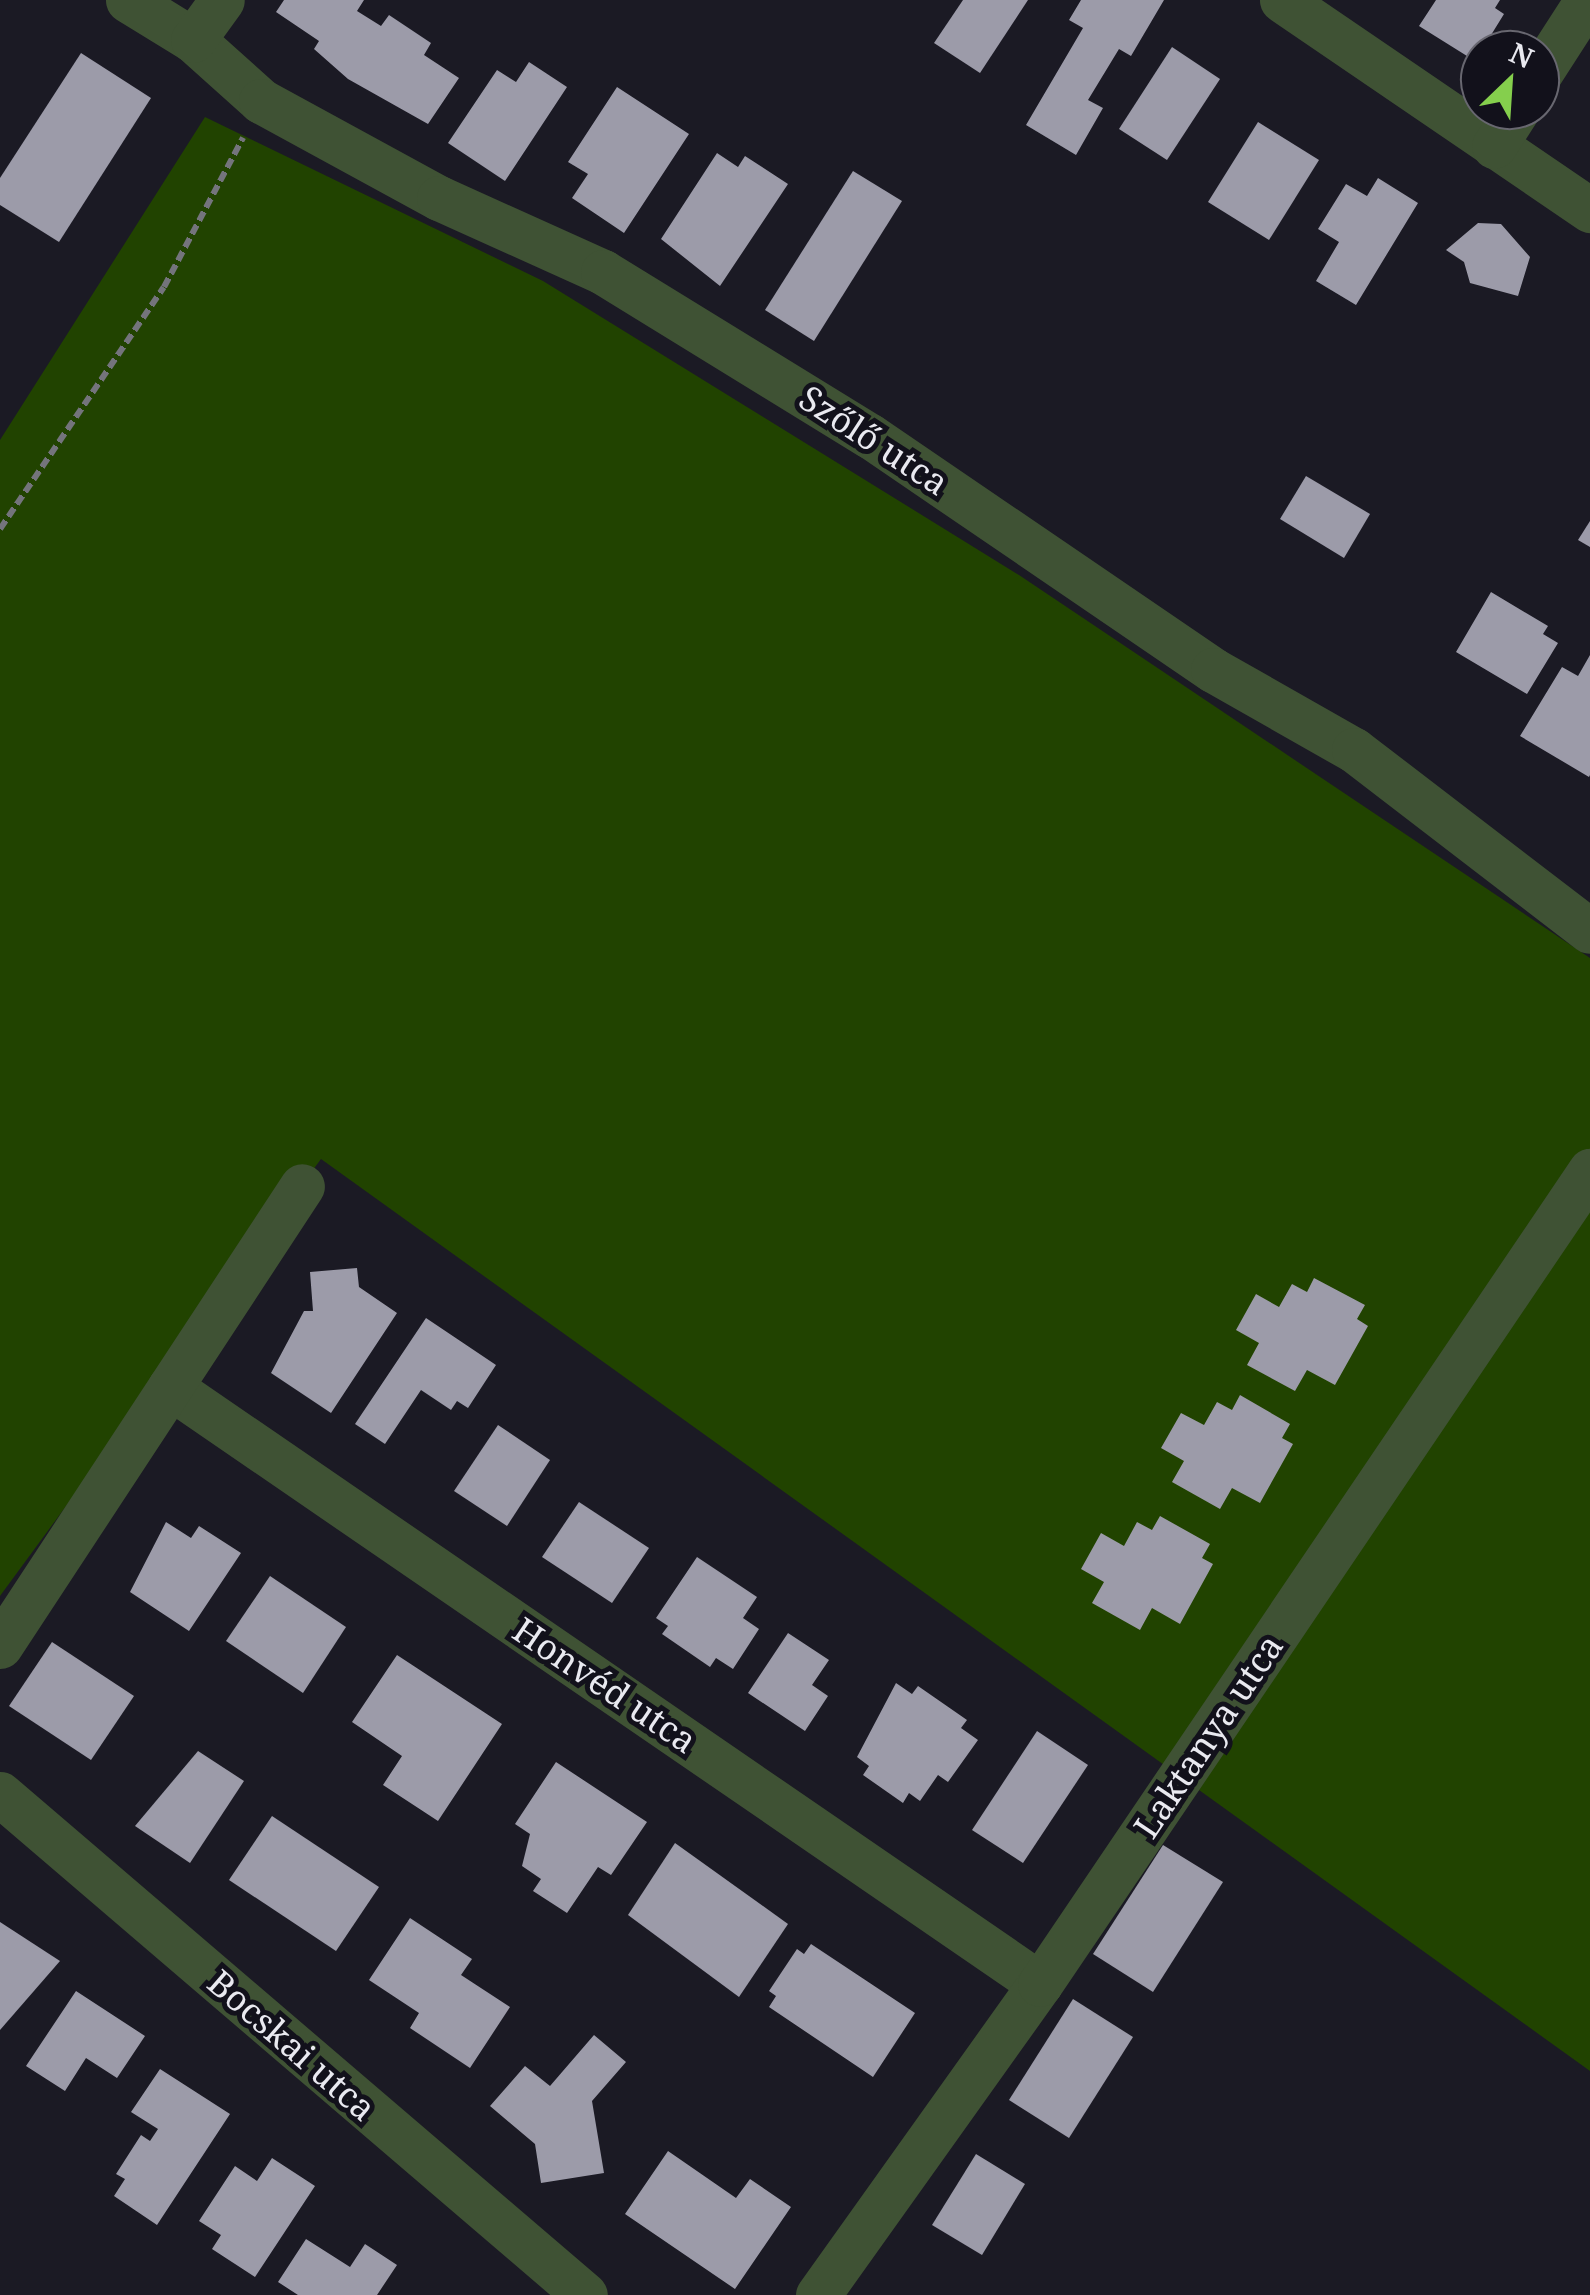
<!DOCTYPE html>
<html>
<head>
<meta charset="utf-8">
<style>
	body { margin:0 }
	#map { position:relative; width:1590px; height:2295px; overflow:hidden; background:#1b1a24; font-family:"Noto Serif",serif }
	div>[style] { position:absolute }
	[style*='--x'] { left:calc(var(--x)*1px); top:calc(var(--y)*1px); width:calc(var(--w)*1px); rotate:calc(var(--a)*1deg) }
	.green>* { inset:0; background:#214300 }
	.building>* { inset:0; background:#9c9ba9 }
	.path>* { height:6px; margin-top:-3px; transform-origin:0; background:repeating-linear-gradient(90deg,#74747c 0 10px,transparent 0 15px) }
	.street>* { height:45px; margin:-22.5px; padding:0 22.5px; transform-origin:22.5px; border-radius:22.5px; background:#3f5234 }
	span { translate:-50% -50%; white-space:nowrap; text-align:center; line-height:1.15; -webkit-text-stroke:10px #12111b; paint-order:stroke }
	.street-label { font-size:35px; color:#e9e9f0 }
	.north { position:absolute; left:1460px; top:30px; width:100px; height:100px; box-sizing:border-box; background:#12111b; border:2px solid #686770; border-radius:50%; rotate:25deg; font-size:28px; font-weight:700; line-height:40px; text-align:center; color:#e9e9f0 }
	.north::after { content:''; display:block; margin:auto; width:35px; height:45px; background:#85cf4d; clip-path:polygon(50% 0,100% 100%,50% 72%,0 100%) }
</style>
</head>
<body>
<div id="map">
	<div class="green">
		<i style="clip-path:polygon(205px 117px,543px 281px,1019px 575px,1590px 958px,1590px 2071px,321px 1159px,0 1596px,0 440px)"></i>
	</div>
	<div class="building">
		<i style="clip-path:polygon(284px 0,364px 0,357px 11px,381px 26px,389px 15px,431px 43px,424px 55px,459px 78px,428px 124px,348px 79px,314px 49px,319px 41px,276px 12px)"></i>
		<i style="clip-path:polygon(963px 0,1028px 0,980px 73px,934px 43px)"></i>
		<i style="clip-path:polygon(1081px 0,1164px 0,1131px 56px,1119px 49px,1088px 100px,1103px 108px,1076px 155px,1026px 125px,1083px 28px,1069px 20px)"></i>
		<i style="clip-path:polygon(1436px 0,1500px 0,1495px 8px,1504px 14px,1475px 61px,1419px 26px)"></i>
		<i style="clip-path:polygon(1172px 47px,1220px 79px,1167px 160px,1119px 129px)"></i>
		<i style="clip-path:polygon(81px 53px,151px 98px,59px 242px,0 205px,0 178px)"></i>
		<i style="clip-path:polygon(529px 62px,567px 87px,505px 181px,448px 143px,497px 70px,516px 82px)"></i>
		<i style="clip-path:polygon(617px 87px,689px 134px,624px 233px,572px 198px,588px 174px,568px 162px)"></i>
		<i style="clip-path:polygon(1258px 122px,1319px 160px,1269px 240px,1208px 202px)"></i>
		<i style="clip-path:polygon(717px 153px,738px 167px,745px 156px,788px 184px,720px 286px,661px 239px)"></i>
		<i style="clip-path:polygon(853px 171px,902px 201px,814px 341px,765px 310px)"></i>
		<i style="clip-path:polygon(1378px 178px,1418px 203px,1356px 305px,1316px 281px,1339px 242px,1318px 229px,1346px 184px,1367px 196px)"></i>
		<i style="clip-path:polygon(1478px 223px,1501px 224px,1530px 257px,1518px 296px,1470px 283px,1464px 262px,1446px 250px)"></i>
		<i style="clip-path:polygon(1306px 476px,1370px 514px,1344px 558px,1280px 519px)"></i>
		<i style="clip-path:polygon(1590px 521px,1590px 547px,1578px 540px)"></i>
		<i style="clip-path:polygon(1491px 592px,1548px 626px,1543px 634px,1558px 643px,1527px 694px,1456px 652px)"></i>
		<i style="clip-path:polygon(1590px 655px,1590px 775px,1589px 777px,1520px 736px,1562px 667px,1578px 676px)"></i>
		<i style="clip-path:polygon(357px 1268px,359px 1287px,397px 1313px,331px 1413px,271px 1373px,304px 1311px,313px 1311px,310px 1272px)"></i>
		<i style="clip-path:polygon(1314px 1278px,1365px 1305px,1357px 1319px,1368px 1326px,1335px 1385px,1307px 1370px,1295px 1391px,1247px 1365px,1259px 1343px,1236px 1330px,1256px 1294px,1279px 1307px,1292px 1284px,1307px 1292px)"></i>
		<i style="clip-path:polygon(426px 1318px,496px 1365px,468px 1408px,457px 1401px,451px 1410px,421px 1390px,385px 1444px,355px 1424px)"></i>
		<i style="clip-path:polygon(1240px 1395px,1290px 1424px,1282px 1438px,1293px 1444px,1260px 1503px,1232px 1488px,1220px 1509px,1172px 1482px,1184px 1461px,1161px 1448px,1181px 1413px,1204px 1425px,1217px 1402px,1232px 1410px)"></i>
		<i style="clip-path:polygon(498px 1425px,550px 1460px,507px 1526px,454px 1491px)"></i>
		<i style="clip-path:polygon(579px 1502px,649px 1548px,612px 1603px,542px 1557px)"></i>
		<i style="clip-path:polygon(1160px 1516px,1210px 1544px,1202px 1558px,1213px 1564px,1180px 1624px,1152px 1608px,1140px 1630px,1092px 1603px,1104px 1582px,1081px 1569px,1101px 1533px,1124px 1546px,1137px 1522px,1152px 1530px)"></i>
		<i style="clip-path:polygon(166px 1522px,191px 1538px,199px 1526px,241px 1553px,189px 1631px,130px 1592px)"></i>
		<i style="clip-path:polygon(697px 1557px,757px 1597px,743px 1618px,759px 1629px,733px 1669px,716px 1658px,710px 1667px,662px 1634px,668px 1626px,656px 1618px)"></i>
		<i style="clip-path:polygon(270px 1576px,346px 1627px,303px 1693px,226px 1641px)"></i>
		<i style="clip-path:polygon(788px 1633px,829px 1660px,812px 1685px,828px 1696px,805px 1731px,748px 1693px)"></i>
		<i style="clip-path:polygon(52px 1642px,134px 1696px,91px 1760px,9px 1706px)"></i>
		<i style="clip-path:polygon(397px 1655px,502px 1724px,438px 1821px,383px 1785px,402px 1756px,352px 1722px)"></i>
		<i style="clip-path:polygon(896px 1683px,912px 1694px,918px 1686px,967px 1720px,961px 1728px,978px 1740px,948px 1782px,938px 1775px,920px 1801px,909px 1793px,903px 1803px,863px 1775px,869px 1766px,857px 1757px)"></i>
		<i style="clip-path:polygon(1037px 1731px,1088px 1765px,1023px 1863px,972px 1830px)"></i>
		<i style="clip-path:polygon(198px 1751px,244px 1781px,190px 1863px,135px 1826px)"></i>
		<i style="clip-path:polygon(556px 1762px,647px 1822px,611px 1875px,598px 1867px,567px 1913px,533px 1891px,541px 1879px,522px 1866px,530px 1834px,515px 1824px)"></i>
		<i style="clip-path:polygon(272px 1816px,379px 1887px,336px 1951px,229px 1880px)"></i>
		<i style="clip-path:polygon(675px 1843px,788px 1924px,739px 1997px,628px 1915px)"></i>
		<i style="clip-path:polygon(1163px 1845px,1223px 1882px,1153px 1992px,1093px 1954px)"></i>
		<i style="clip-path:polygon(410px 1918px,472px 1959px,461px 1975px,510px 2007px,470px 2068px,410px 2028px,419px 2013px,369px 1980px)"></i>
		<i style="clip-path:polygon(0 1922px,60px 1961px,0 2030px)"></i>
		<i style="clip-path:polygon(811px 1944px,915px 2013px,873px 2077px,769px 2007px,776px 1996px,769px 1991px,797px 1949px,804px 1954px)"></i>
		<i style="clip-path:polygon(76px 1991px,145px 2036px,117px 2078px,86px 2058px,65px 2091px,26px 2066px)"></i>
		<i style="clip-path:polygon(1073px 1999px,1133px 2037px,1069px 2138px,1009px 2100px)"></i>
		<i style="clip-path:polygon(594px 2035px,626px 2062px,592px 2101px,604px 2173px,541px 2183px,535px 2144px,490px 2106px,525px 2066px,550px 2086px)"></i>
		<i style="clip-path:polygon(160px 2069px,230px 2114px,157px 2225px,114px 2196px,125px 2179px,116px 2174px,141px 2135px,150px 2141px,158px 2129px,131px 2112px)"></i>
		<i style="clip-path:polygon(668px 2151px,736px 2198px,750px 2179px,791px 2207px,735px 2289px,625px 2214px)"></i>
		<i style="clip-path:polygon(976px 2154px,1025px 2184px,982px 2255px,932px 2225px)"></i>
		<i style="clip-path:polygon(272px 2158px,315px 2186px,255px 2277px,212px 2249px,221px 2235px,199px 2221px,235px 2166px,257px 2181px)"></i>
		<i style="clip-path:polygon(306px 2239px,350px 2267px,365px 2244px,397px 2265px,377px 2295px,298px 2295px,278px 2282px)"></i>
	</div>
	<div class="path">
		<i style="--x:0;--y:529;--w:292;--a:-55.9"></i>
		<i style="--x:164;--y:287;--w:169;--a:-62.1"></i>
	</div>
	<div class="street">
		<i style="--x:128;--y:0;--w:76;--a:31.6"></i>
		<i style="--x:193;--y:40;--w:91;--a:41.9"></i>
		<i style="--x:261;--y:101;--w:203;--a:28.6"></i>
		<i style="--x:439;--y:198;--w:180;--a:24.3"></i>
		<i style="--x:603;--y:272;--w:313;--a:31.6"></i>
		<i style="--x:870;--y:436;--w:415;--a:34.3"></i>
		<i style="--x:1213;--y:670;--w:162;--a:29.6"></i>
		<i style="--x:1354;--y:750;--w:297;--a:37.5"></i>
		<i style="--x:1282;--y:0;--w:373;--a:34.3"></i>
		<i style="--x:193;--y:40;--w:49;--a:-54.1"></i>
		<i style="--x:1540;--y:73;--w:87;--a:-57.2"></i>
		<i style="--x:1494;--y:146;--w:43;--a:-57.4"></i>
		<i style="--x:170;--y:1387;--w:1055;--a:34.46"></i>
		<i style="--x:0;--y:1646;--w:550;--a:-56.71"></i>
		<i style="--x:0;--y:1794;--w:770;--a:40.58"></i>
		<i style="--x:818;--y:2295;--w:382;--a:-54.5"></i>
		<i style="--x:1040;--y:1984;--w:982;--a:-55.92"></i>
	</div>
	<div class="street-label">
		<span style="left:874px;top:440px;rotate:33deg">Szőlő utca</span>
		<span style="left:605px;top:1685px;rotate:34deg">Honvéd utca</span>
		<span style="left:1208px;top:1736px;rotate:-56deg">Laktanya utca</span>
		<span style="left:292px;top:2045px;rotate:41deg">Bocskai utca</span>
	</div>
	<div class="north">N</div>
</div>
</body>
</html>
